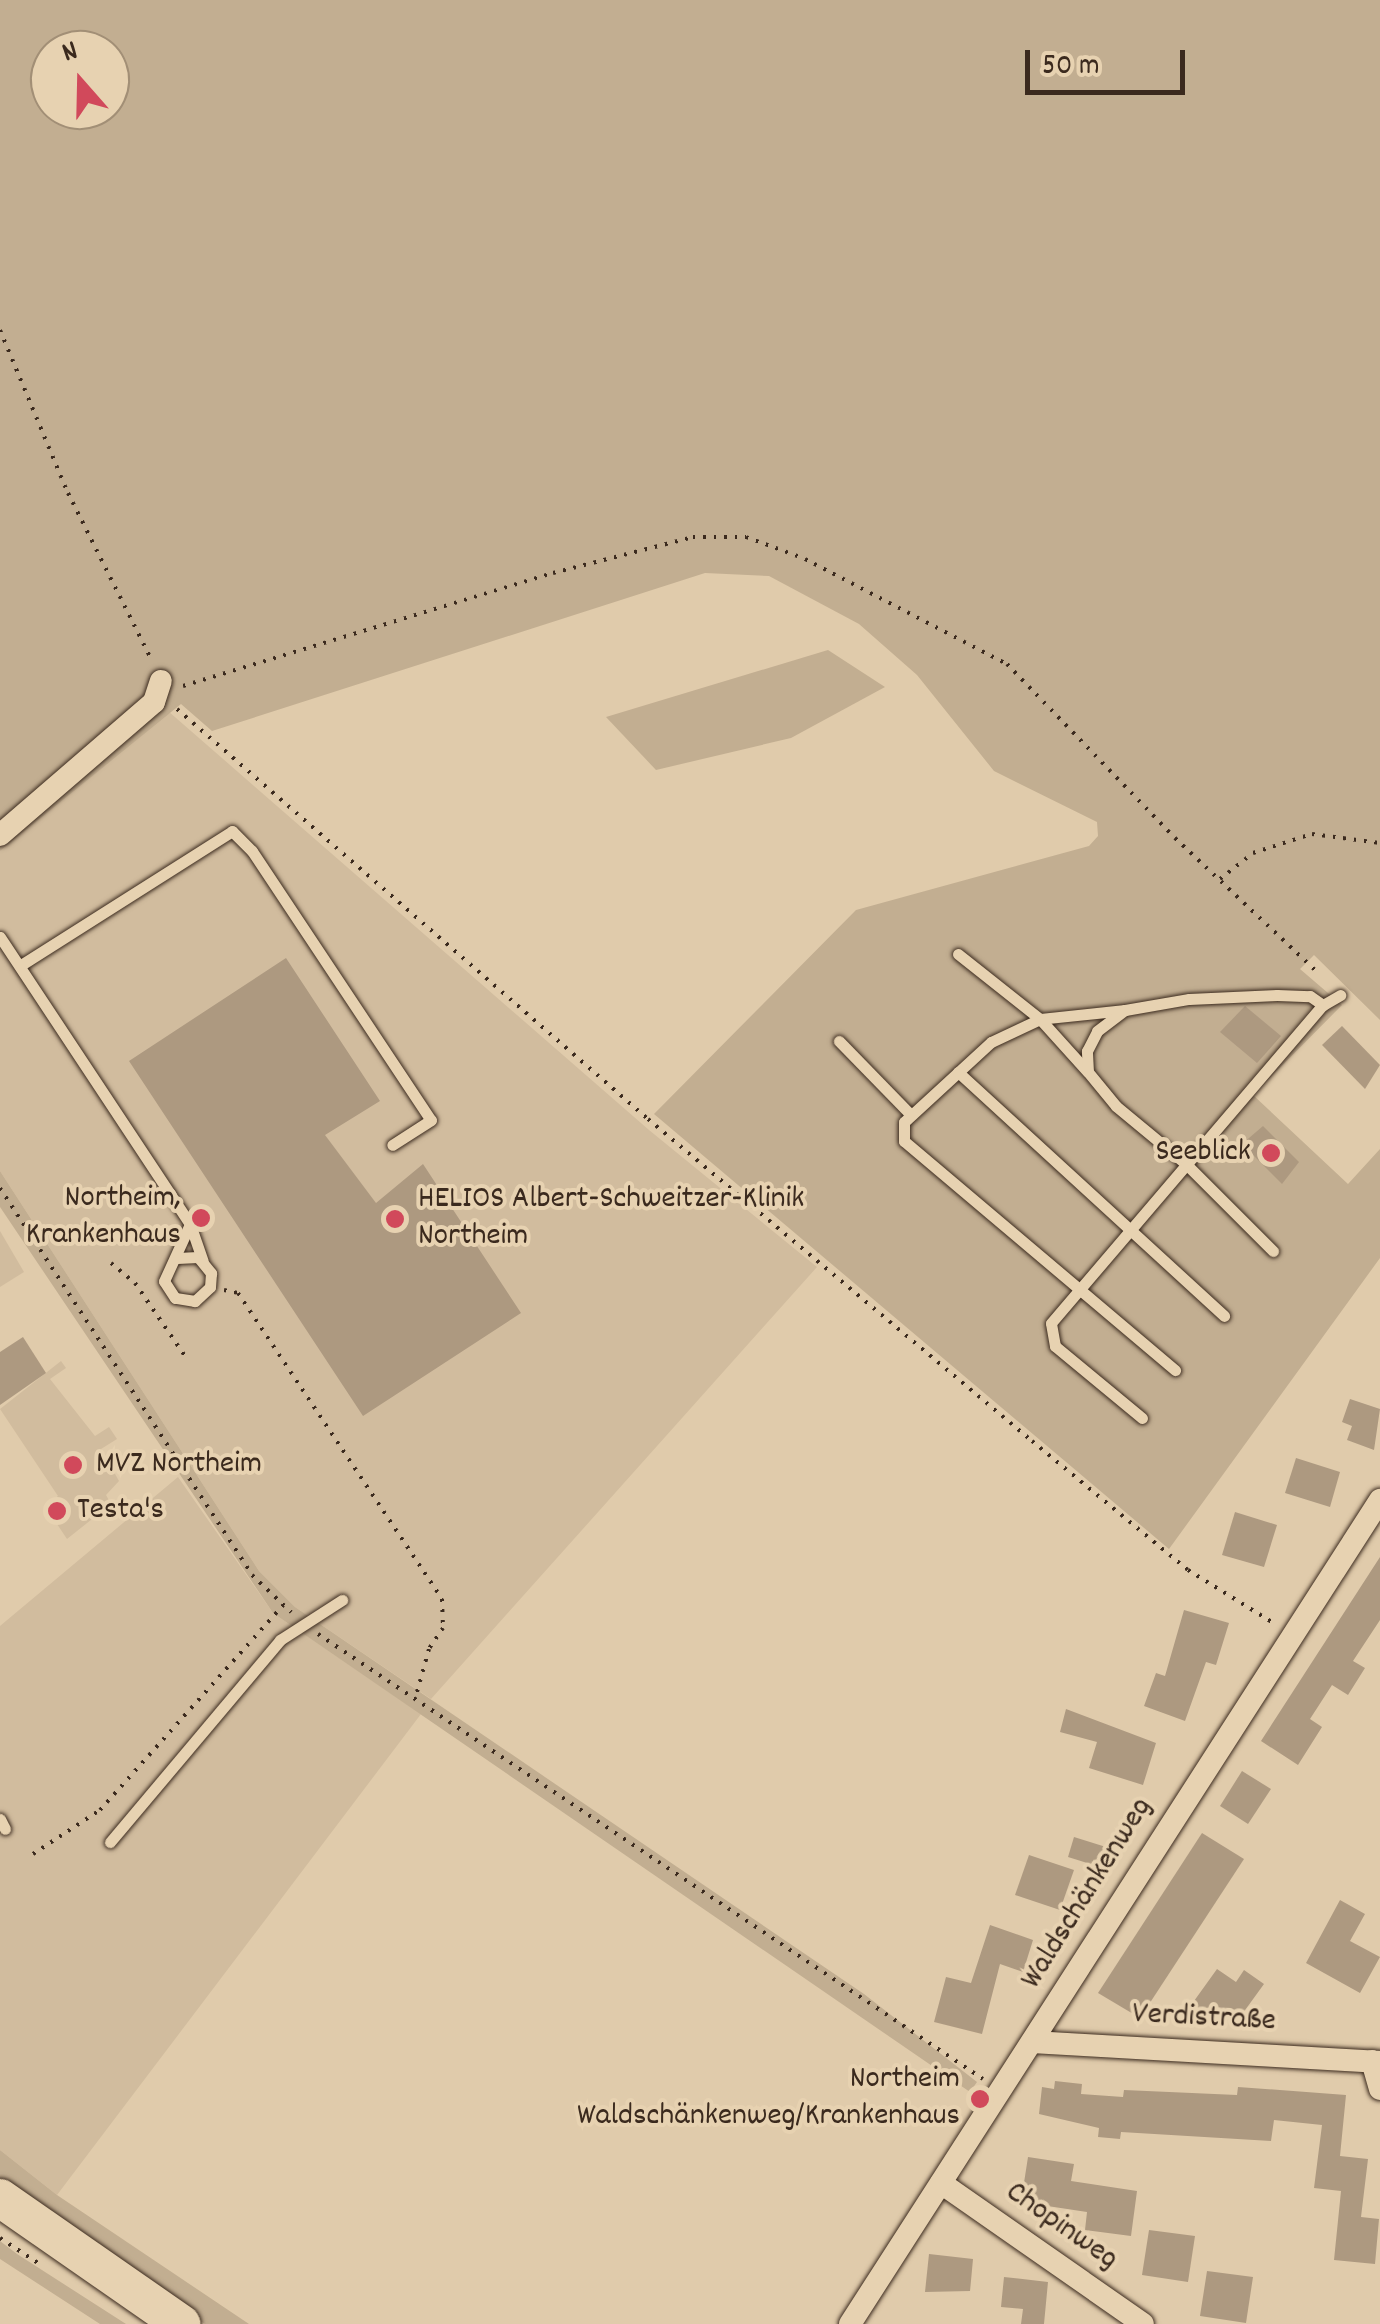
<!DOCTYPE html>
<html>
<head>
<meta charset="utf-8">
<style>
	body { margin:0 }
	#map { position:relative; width:1380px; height:2324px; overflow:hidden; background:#e0cbab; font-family:Dekko,sans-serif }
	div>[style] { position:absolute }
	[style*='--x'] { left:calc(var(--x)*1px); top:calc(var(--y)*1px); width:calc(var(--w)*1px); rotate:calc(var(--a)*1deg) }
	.built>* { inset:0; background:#d1bc9e }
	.green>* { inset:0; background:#c2ae91 }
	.building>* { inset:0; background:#ad9980 }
	.path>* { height:4px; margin-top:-2px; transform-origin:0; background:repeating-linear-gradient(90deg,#3b2a1e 0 2.5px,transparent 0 10.5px) }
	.roads { filter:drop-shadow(0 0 2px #3b2a1e) drop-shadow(0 0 2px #3b2a1e) }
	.lane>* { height:11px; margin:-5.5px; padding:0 5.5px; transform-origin:5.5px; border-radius:5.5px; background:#e7d2b1 }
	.street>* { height:22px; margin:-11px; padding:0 11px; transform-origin:11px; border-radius:11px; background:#e7d2b1 }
	.primary>* { height:38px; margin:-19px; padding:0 19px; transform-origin:19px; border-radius:19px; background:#e7d2b1 }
	.dots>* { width:28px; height:28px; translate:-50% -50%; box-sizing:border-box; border:5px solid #e7d2b1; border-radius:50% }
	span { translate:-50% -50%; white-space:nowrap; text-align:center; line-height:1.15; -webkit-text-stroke:8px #e7d2b1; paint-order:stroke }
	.poi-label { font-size:32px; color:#3b2a1e }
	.right { translate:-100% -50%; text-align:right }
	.left { translate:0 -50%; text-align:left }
	.street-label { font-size:32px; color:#3b2a1e }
	.north { position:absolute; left:30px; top:30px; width:100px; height:100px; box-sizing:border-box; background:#e7d2b1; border:2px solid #a28f76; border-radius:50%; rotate:340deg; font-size:28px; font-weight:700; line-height:40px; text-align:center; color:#3b2a1e }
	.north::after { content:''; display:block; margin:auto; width:35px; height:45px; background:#d1495b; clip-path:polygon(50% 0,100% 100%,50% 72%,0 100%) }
	.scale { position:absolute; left:1025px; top:50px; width:160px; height:45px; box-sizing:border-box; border:5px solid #3b2a1e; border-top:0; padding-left:12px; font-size:30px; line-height:35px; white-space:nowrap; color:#3b2a1e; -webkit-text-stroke:8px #e7d2b1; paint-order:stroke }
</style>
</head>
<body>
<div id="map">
	<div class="built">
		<i style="clip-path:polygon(168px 711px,649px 1130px,817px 1267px,431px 1699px,295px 1607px,259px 1571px,0 1171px,0 851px)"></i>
		<i style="clip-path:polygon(0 1231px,24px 1272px,0 1287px)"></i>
		<i style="clip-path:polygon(61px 1361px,66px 1368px,50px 1379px,95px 1436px,109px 1427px,117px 1439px,101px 1449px,119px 1481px,106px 1495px,111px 1504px,67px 1539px,45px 1506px,58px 1496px,0 1409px)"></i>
		<i style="clip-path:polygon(178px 1477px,273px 1613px,421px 1714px,57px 2195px,0 2150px,0 1626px)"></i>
	</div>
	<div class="green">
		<i style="clip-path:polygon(evenodd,0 0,1380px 0,1380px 1020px,1314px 955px,1300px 969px,1342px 1005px,1253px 1095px,1348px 1184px,1380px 1149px,1380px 1258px,1169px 1549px,654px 1114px,856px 910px,1089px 846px,1098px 836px,1097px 822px,994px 771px,917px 675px,859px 624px,769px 576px,705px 573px,212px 731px,181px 704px,0 851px,0 0,50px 50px,110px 50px,110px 110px,50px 110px,50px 50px)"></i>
		<i style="clip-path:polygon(828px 650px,885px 687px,791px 738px,656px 770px,606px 717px)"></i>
		<i style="clip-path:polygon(0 1171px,259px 1571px,295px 1607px,864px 1994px,977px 2082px,970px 2092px,273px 1613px,0 1207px)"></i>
		<i style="clip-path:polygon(0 2150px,57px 2195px,249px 2324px,205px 2324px,96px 2255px,0 2188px)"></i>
		<i style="clip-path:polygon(0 2241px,17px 2254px,126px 2324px,100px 2324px,0 2259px)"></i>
	</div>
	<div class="building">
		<i style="clip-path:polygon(286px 958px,380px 1101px,325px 1135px,376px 1203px,423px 1164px,521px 1313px,363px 1416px,129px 1061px)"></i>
		<i style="clip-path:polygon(1245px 1006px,1281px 1036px,1257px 1063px,1220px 1032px)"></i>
		<i style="clip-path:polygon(1342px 1026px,1380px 1065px,1365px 1089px,1322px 1045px)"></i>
		<i style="clip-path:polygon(1263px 1126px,1299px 1162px,1282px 1184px,1242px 1144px)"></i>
		<i style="clip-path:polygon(23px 1337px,46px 1373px,0 1405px,0 1352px)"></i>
		<i style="clip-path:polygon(1350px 1399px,1380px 1409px,1374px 1450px,1347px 1440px,1352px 1426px,1342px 1422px)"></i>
		<i style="clip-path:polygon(1296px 1458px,1340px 1472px,1330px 1507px,1285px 1493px)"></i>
		<i style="clip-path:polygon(1235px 1512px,1277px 1525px,1264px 1567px,1222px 1555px)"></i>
		<i style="clip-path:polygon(1380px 1557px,1380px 1620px,1353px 1661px,1365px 1668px,1348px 1695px,1332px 1685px,1310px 1719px,1322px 1727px,1298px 1765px,1261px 1741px)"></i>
		<i style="clip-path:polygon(1184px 1610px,1229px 1623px,1216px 1665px,1206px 1662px,1185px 1721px,1144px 1706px,1156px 1673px,1165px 1676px)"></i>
		<i style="clip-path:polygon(1066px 1709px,1156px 1743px,1143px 1785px,1089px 1768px,1097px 1742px,1060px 1732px)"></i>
		<i style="clip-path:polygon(1242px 1771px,1271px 1789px,1248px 1824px,1220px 1806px)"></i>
		<i style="clip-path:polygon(1202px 1833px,1244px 1859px,1140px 2018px,1098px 1993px)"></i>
		<i style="clip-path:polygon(1074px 1837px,1106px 1847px,1100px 1867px,1068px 1857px)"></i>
		<i style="clip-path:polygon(1029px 1855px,1074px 1870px,1060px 1910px,1015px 1895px)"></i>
		<i style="clip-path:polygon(1340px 1900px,1365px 1914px,1350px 1941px,1380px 1957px,1360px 1993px,1306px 1963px)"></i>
		<i style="clip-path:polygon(990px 1925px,1033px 1940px,1023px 1972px,1000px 1964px,982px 2034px,934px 2022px,946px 1977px,971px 1983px)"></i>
		<i style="clip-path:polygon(1217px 1969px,1236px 1982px,1244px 1970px,1264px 1984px,1235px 2024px,1216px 2010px,1208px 2022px,1189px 2008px)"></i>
		<i style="clip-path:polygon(1055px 2081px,1082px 2084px,1081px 2094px,1123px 2097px,1124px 2090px,1237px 2095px,1238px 2087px,1346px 2095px,1340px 2156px,1368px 2159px,1361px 2217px,1379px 2219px,1375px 2264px,1334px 2260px,1341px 2191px,1314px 2188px,1322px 2125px,1274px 2120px,1271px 2141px,1121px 2132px,1120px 2139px,1098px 2137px,1099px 2128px,1039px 2114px,1042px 2087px,1054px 2089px)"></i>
		<i style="clip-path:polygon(1028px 2157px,1074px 2164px,1071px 2181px,1137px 2191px,1131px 2236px,1085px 2230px,1087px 2212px,1021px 2202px)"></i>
		<i style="clip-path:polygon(1149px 2230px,1195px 2236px,1188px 2282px,1142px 2275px)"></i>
		<i style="clip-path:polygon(929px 2254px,973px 2259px,970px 2291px,925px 2292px)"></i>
		<i style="clip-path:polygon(1207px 2271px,1253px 2277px,1246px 2323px,1200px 2316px)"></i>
		<i style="clip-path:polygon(1004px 2277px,1048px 2282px,1044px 2324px,1021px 2324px,1023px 2309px,1001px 2307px)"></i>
	</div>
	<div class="path">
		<i style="--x:0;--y:330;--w:177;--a:67.4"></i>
		<i style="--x:68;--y:493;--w:188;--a:63.4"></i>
		<i style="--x:183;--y:686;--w:387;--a:-17"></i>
		<i style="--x:553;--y:573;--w:145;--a:-14.4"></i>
		<i style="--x:693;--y:537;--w:53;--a:0"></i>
		<i style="--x:746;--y:537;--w:63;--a:20.4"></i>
		<i style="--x:805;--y:559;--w:228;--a:27.5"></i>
		<i style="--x:1007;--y:664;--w:242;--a:46"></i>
		<i style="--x:1175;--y:838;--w:192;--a:43.3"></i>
		<i style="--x:177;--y:709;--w:624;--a:41.04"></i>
		<i style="--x:648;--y:1119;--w:501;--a:39.98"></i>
		<i style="--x:1032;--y:1441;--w:202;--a:39.6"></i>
		<i style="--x:1188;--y:1570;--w:102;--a:31.8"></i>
		<i style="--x:1220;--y:879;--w:42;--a:-38.2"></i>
		<i style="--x:1253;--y:853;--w:62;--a:-17.9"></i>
		<i style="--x:1312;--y:834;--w:69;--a:7.5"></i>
		<i style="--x:0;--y:1188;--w:462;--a:56.9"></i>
		<i style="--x:252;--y:1575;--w:54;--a:43.5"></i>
		<i style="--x:111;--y:1263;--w:31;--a:40"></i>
		<i style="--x:135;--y:1283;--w:92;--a:55.6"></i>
		<i style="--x:224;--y:1290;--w:14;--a:12"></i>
		<i style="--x:238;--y:1293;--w:368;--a:56.3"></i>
		<i style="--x:442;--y:1599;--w:29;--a:88"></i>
		<i style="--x:443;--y:1628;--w:25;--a:124"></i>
		<i style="--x:429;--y:1649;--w:52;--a:105.6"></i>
		<i style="--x:318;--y:1634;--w:800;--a:33.79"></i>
		<i style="--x:33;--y:1854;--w:80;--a:-33.3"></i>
		<i style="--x:100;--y:1810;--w:275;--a:-48.2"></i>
		<i style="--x:0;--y:2238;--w:45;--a:33.3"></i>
	</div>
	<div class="roads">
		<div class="lane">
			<i style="--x:0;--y:937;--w:344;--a:56.5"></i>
			<i style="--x:190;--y:1224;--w:39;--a:71"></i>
			<i style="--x:958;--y:954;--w:105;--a:38.4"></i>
			<i style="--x:1040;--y:1019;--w:70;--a:47.9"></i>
			<i style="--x:21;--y:965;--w:250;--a:-32.4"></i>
			<i style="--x:232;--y:831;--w:28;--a:45"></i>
			<i style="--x:252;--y:851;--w:323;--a:56.4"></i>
			<i style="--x:431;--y:1120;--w:46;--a:147.3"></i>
			<i style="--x:1125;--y:1010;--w:85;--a:174"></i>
			<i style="--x:1040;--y:1019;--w:54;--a:154.9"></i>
			<i style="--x:991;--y:1042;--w:118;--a:137.4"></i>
			<i style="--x:904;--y:1122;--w:19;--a:90"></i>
			<i style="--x:904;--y:1141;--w:355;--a:40.2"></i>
			<i style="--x:839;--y:1041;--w:103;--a:45.8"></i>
			<i style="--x:958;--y:1072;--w:361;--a:42.5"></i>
			<i style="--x:1273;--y:1251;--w:123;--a:-135"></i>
			<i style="--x:1186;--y:1164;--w:91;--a:-140.4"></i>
			<i style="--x:1116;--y:1106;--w:44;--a:-129.5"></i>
			<i style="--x:1088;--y:1072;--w:21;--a:-93"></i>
			<i style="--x:1087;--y:1051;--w:22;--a:-63"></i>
			<i style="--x:1097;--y:1031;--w:35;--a:-37"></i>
			<i style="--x:1125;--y:1010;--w:65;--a:-9.8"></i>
			<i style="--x:1189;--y:999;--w:88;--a:-2.6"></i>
			<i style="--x:1277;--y:995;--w:33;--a:2"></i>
			<i style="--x:1310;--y:996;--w:16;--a:35"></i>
			<i style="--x:177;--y:1258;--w:21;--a:-3"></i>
			<i style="--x:198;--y:1257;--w:21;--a:51"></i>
			<i style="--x:211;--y:1273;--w:14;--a:94"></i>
			<i style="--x:210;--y:1287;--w:21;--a:137"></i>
			<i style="--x:195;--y:1301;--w:20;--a:-171"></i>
			<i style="--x:175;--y:1298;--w:20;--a:-123"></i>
			<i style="--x:164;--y:1281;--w:63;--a:-65.5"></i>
			<i style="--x:1142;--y:1418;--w:113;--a:-140.4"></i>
			<i style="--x:1055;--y:1346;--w:23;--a:-100"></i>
			<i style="--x:1051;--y:1323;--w:418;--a:-49.5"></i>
			<i style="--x:1323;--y:1005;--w:20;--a:-30"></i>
			<i style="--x:0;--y:1819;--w:11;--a:63"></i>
			<i style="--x:110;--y:1842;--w:264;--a:-49.9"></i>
			<i style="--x:280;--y:1640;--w:74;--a:-32.8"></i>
		</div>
		<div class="street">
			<i style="--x:0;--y:835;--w:203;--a:-40.8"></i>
			<i style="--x:154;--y:702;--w:22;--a:-72"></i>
			<i style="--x:1032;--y:2042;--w:349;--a:3.3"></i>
			<i style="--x:1372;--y:2061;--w:29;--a:74"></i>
			<i style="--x:941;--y:2183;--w:246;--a:34.9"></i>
			<i style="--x:850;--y:2324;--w:980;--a:-57.25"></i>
		</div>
		<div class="primary">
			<i style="--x:0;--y:2198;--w:221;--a:34.8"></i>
		</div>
	</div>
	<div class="dots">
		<i style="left:1271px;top:1153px;background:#d1495b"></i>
		<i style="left:201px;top:1218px;background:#d1495b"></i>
		<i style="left:395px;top:1219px;background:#d1495b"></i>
		<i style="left:73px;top:1465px;background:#d1495b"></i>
		<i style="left:57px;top:1511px;background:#d1495b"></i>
		<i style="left:980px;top:2099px;background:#d1495b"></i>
	</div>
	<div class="poi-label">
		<span class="right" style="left:1251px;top:1153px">Seeblick</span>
		<span class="right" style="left:181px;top:1218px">Northeim,<br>Krankenhaus</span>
		<span class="left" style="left:418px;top:1219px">HELIOS Albert-Schweitzer-Klinik<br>Northeim</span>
		<span class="left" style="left:96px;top:1465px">MVZ Northeim</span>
		<span class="left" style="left:77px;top:1511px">Testa's</span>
		<span class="right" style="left:960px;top:2099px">Northeim<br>Waldschänkenweg/Krankenhaus</span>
	</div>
	<div class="street-label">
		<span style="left:1088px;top:1894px;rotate:-58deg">Waldschänkenweg</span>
		<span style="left:1204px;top:2019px;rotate:3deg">Verdistraße</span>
		<span style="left:1061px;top:2227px;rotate:35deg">Chopinweg</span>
	</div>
	<div class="north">N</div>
	<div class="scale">50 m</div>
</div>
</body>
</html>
